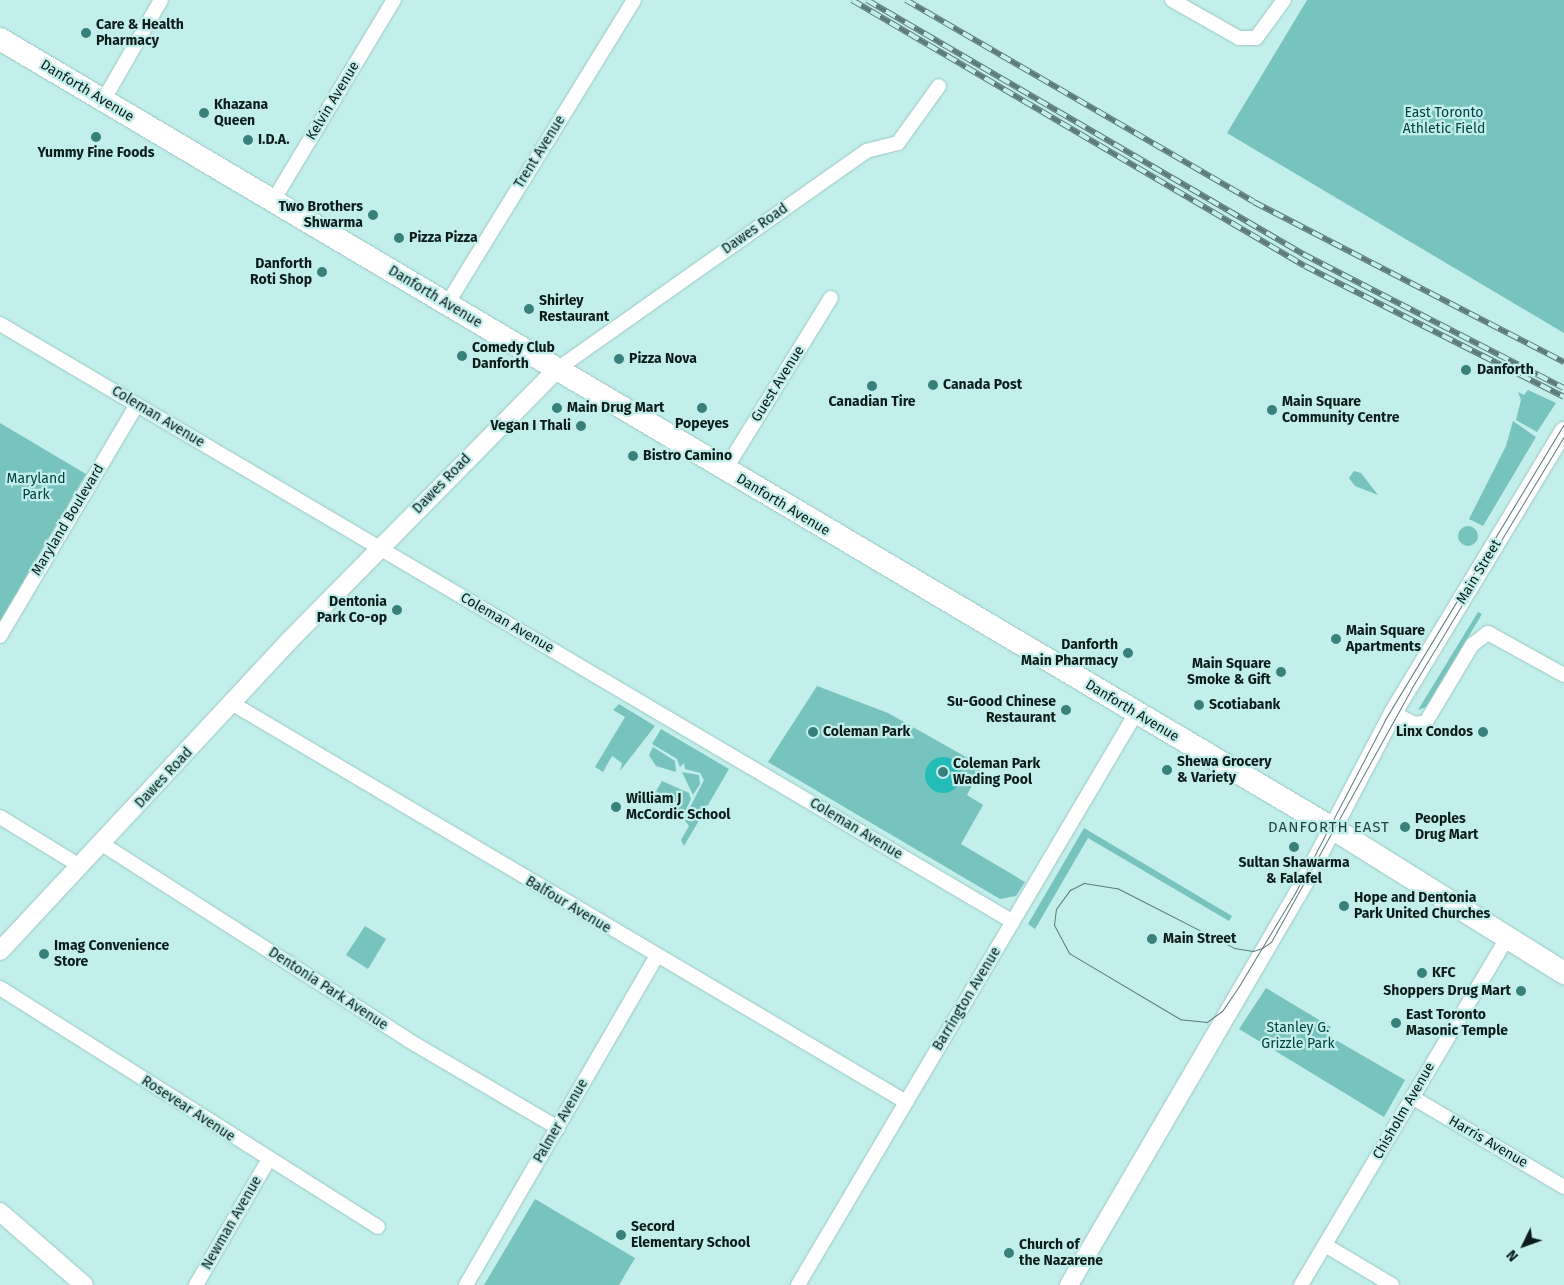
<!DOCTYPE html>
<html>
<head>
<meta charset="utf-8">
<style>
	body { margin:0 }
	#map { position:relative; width:1564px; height:1285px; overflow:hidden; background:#c2eeeb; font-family:"Fira Sans",sans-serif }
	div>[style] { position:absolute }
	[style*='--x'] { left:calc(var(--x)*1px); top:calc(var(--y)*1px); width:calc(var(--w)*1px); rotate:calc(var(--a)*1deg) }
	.green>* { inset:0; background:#77c3be }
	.round { border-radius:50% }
	.water>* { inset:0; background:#24bcb6 }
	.roads { filter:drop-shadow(0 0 1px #9bc7c3) drop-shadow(0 0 1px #9bc7c3) }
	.minor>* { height:14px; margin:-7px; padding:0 7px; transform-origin:7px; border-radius:7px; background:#fff }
	.tertiary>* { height:18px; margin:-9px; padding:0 9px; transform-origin:9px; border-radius:9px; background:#fff }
	.primary>* { height:22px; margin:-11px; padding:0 11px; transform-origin:11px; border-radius:11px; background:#fff }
	.tram>* { height:1px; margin:-0.5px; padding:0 0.5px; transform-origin:0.5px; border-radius:0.5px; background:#5e7b79 }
	.rail>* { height:5.5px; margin-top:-2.75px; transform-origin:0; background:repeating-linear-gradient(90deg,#c2eeeb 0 11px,#5e7b79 0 22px); box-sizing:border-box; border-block:1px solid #5e7b79 }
	.dots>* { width:14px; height:14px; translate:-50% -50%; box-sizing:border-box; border:2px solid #c2eeeb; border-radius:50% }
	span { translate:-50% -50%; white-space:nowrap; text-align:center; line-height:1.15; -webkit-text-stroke:4.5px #c2eeeb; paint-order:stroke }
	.poi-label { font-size:14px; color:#0b1c1b; font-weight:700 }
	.left { translate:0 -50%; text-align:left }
	.right { translate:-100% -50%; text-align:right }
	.street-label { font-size:14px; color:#0b1c1b }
	.park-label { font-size:14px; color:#004240 }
	.neighbourhood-label { font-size:15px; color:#1c4543; letter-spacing:1px }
	.north { position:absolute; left:1499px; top:1220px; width:50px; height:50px; -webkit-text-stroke:4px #c2eeeb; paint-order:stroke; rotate:228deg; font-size:14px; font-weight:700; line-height:20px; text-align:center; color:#0b1c1b }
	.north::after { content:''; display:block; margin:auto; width:18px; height:22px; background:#0b1c1b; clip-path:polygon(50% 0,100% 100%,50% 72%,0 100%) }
</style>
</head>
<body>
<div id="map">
	<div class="green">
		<i style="clip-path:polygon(1307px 0,1564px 0,1564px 333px,1227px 133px)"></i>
		<i style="clip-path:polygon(1528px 390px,1556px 403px,1537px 432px,1516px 420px,1521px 400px,1518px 392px,1524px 395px)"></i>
		<i style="clip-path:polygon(1513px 421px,1536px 437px,1483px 526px,1469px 519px,1506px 446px)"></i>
		<i style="clip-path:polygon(0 423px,86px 474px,0 621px)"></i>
		<i style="clip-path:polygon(1354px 471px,1361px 473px,1378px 495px,1355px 486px,1349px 478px)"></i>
		<i class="round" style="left:1458px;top:526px;width:20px;height:20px"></i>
		<i style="clip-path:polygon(1478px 612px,1482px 614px,1426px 707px,1418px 710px)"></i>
		<i style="clip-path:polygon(817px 686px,888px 713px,982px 766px,967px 795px,983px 805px,961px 844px,1025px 882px,1016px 896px,1000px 899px,768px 762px)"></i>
		<i style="clip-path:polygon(619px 704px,655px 726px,620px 771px,622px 763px,612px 756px,603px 772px,595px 767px,625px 717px,613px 710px)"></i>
		<i style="clip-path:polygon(661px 729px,729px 769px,684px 846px,681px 840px,689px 826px,684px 819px,704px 780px,700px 773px,685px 769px,684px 763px,680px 767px,677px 759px,652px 744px)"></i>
		<i style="clip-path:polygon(653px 747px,675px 761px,676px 772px,656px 766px,649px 755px)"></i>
		<i style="clip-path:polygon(682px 772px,699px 775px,700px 784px,693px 795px)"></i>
		<i style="clip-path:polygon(662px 781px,689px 793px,691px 799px,681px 820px,670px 814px,673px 809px,656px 791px)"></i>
		<i style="clip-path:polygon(1084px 828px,1232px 916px,1229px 921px,1088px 838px,1035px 929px,1028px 924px)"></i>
		<i style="clip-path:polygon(365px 926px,386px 939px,368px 969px,346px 955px)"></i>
		<i style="clip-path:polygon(1266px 988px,1331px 1027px,1327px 1035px,1405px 1080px,1384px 1117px,1239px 1029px)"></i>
		<i style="clip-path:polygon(535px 1199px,635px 1258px,619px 1285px,484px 1285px)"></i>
	</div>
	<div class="water">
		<i class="round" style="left:925px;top:757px;width:36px;height:36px"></i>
	</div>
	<div class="roads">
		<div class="minor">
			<i style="--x:1172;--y:0;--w:77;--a:29.6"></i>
			<i style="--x:1239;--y:38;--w:17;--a:0"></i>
			<i style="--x:1256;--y:38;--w:47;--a:-53.6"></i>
			<i style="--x:103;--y:101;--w:116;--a:-60.1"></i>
			<i style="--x:273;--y:201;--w:235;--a:-59"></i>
			<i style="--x:447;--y:304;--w:357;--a:-58.4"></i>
			<i style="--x:0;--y:324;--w:1176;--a:30.55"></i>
			<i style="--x:556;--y:370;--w:380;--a:-35.2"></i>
			<i style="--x:866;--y:151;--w:33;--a:-14"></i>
			<i style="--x:898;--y:143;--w:70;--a:-54.3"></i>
			<i style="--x:725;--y:470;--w:202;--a:-58.4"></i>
			<i style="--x:0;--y:636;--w:269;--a:-59.4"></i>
			<i style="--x:233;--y:704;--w:782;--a:30.6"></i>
			<i style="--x:1393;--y:713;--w:25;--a:27"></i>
			<i style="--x:1415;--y:724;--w:11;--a:-10"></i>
			<i style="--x:1426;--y:722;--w:90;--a:-59.1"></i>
			<i style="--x:1472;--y:645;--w:20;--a:-37"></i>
			<i style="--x:1488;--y:633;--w:87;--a:28.9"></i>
			<i style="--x:0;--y:817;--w:94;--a:31.5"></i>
			<i style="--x:102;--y:844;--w:363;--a:32.6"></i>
			<i style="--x:408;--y:1040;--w:174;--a:30.4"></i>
			<i style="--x:0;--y:988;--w:447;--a:32.3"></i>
			<i style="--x:1412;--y:1097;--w:177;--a:30.6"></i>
			<i style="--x:1325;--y:1245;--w:78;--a:30.8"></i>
			<i style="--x:196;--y:1285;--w:143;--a:-59.9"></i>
			<i style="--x:466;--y:1285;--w:379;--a:-59.9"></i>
			<i style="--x:798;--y:1285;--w:664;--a:-59.42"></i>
			<i style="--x:1301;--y:1285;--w:404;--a:-59.3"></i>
		</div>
		<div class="tertiary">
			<i style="--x:0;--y:951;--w:424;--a:-47"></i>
			<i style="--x:289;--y:641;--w:380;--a:-45.4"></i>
			<i style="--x:0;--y:1212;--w:111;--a:41"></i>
			<i style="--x:1069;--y:1285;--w:470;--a:-59.7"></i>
			<i style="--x:1306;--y:879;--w:187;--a:-62.3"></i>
			<i style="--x:1393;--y:713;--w:330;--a:-58.8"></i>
		</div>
		<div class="primary">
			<i style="--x:0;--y:39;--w:1548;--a:30.64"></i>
			<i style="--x:1332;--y:828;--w:274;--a:32"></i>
		</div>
	</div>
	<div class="tram">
		<i style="--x:1564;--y:424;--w:346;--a:121.2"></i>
		<i style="--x:1385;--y:720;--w:195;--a:117.5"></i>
		<i style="--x:1295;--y:893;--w:64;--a:121"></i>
		<i style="--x:1262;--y:948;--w:4;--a:124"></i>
		<i style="--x:1260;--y:951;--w:41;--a:121"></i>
		<i style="--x:1239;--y:986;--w:30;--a:124"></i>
		<i style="--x:1222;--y:1011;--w:19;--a:144"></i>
		<i style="--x:1207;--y:1022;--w:27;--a:-174"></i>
		<i style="--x:1180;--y:1019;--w:129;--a:-149.3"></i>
		<i style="--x:1069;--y:953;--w:32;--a:-118"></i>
		<i style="--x:1054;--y:925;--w:16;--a:-83"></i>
		<i style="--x:1056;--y:909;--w:24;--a:-54"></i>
		<i style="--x:1070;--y:890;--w:16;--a:-27"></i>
		<i style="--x:1084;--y:883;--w:33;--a:9"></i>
		<i style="--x:1117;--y:888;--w:131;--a:27.1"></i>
		<i style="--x:1234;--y:948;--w:19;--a:9"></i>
		<i style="--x:1253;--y:951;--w:9;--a:-18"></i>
		<i style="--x:1262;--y:948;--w:11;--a:-34"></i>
		<i style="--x:1271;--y:942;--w:289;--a:-61"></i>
		<i style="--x:1411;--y:689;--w:296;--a:-58.8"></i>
	</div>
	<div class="rail">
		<i style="--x:852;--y:0;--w:525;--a:30.42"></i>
		<i style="--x:1305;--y:266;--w:290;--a:26.8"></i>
		<i style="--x:867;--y:0;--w:505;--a:30.22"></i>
		<i style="--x:1303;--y:254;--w:293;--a:27.2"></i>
		<i style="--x:906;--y:0;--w:402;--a:30.1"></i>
		<i style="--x:1254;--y:202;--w:349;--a:27.3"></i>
	</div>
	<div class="dots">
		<i style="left:86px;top:33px;background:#38807c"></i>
		<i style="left:204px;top:113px;background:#38807c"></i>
		<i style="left:96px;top:137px;background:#38807c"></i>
		<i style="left:248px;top:140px;background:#38807c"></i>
		<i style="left:373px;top:215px;background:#38807c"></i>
		<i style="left:399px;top:238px;background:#38807c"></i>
		<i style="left:322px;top:272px;background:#38807c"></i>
		<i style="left:529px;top:309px;background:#38807c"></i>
		<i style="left:462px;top:356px;background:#38807c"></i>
		<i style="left:619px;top:359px;background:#38807c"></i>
		<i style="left:1466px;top:370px;background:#38807c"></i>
		<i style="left:933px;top:385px;background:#38807c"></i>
		<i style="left:872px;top:386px;background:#38807c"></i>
		<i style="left:557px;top:408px;background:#38807c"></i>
		<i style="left:702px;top:408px;background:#38807c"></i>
		<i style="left:1272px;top:410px;background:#38807c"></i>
		<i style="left:581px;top:426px;background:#38807c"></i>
		<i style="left:633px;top:456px;background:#38807c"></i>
		<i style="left:397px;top:610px;background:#38807c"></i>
		<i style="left:1336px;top:639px;background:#38807c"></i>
		<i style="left:1128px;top:653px;background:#38807c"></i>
		<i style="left:1281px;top:672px;background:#38807c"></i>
		<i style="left:1199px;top:705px;background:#38807c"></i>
		<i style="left:1066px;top:710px;background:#38807c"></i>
		<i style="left:813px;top:732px;background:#38807c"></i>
		<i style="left:1483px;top:732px;background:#38807c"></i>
		<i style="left:1167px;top:770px;background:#38807c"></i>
		<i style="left:943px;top:772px;background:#38807c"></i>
		<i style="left:616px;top:807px;background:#38807c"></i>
		<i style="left:1405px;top:827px;background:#38807c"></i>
		<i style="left:1294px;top:847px;background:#38807c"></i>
		<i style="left:1344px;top:906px;background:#38807c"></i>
		<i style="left:1152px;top:939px;background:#38807c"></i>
		<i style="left:44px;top:954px;background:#38807c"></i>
		<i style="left:1422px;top:973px;background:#38807c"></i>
		<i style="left:1521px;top:991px;background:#38807c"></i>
		<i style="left:1396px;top:1023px;background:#38807c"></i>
		<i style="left:621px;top:1235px;background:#38807c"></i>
		<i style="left:1009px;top:1253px;background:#38807c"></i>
	</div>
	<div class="poi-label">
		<span class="left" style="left:96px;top:33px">Care &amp; Health<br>Pharmacy</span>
		<span class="left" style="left:214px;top:113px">Khazana<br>Queen</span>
		<span class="left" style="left:258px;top:140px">I.D.A.</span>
		<span style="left:96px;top:153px">Yummy Fine Foods</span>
		<span class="right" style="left:363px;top:215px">Two Brothers<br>Shwarma</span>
		<span class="left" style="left:409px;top:238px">Pizza Pizza</span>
		<span class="right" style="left:312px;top:272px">Danforth<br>Roti Shop</span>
		<span class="left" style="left:539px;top:309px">Shirley<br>Restaurant</span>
		<span class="left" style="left:472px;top:356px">Comedy Club<br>Danforth</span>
		<span class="left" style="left:629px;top:359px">Pizza Nova</span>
		<span class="left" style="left:1477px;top:370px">Danforth</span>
		<span class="left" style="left:943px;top:385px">Canada Post</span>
		<span style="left:872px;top:402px">Canadian Tire</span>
		<span class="left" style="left:1282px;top:410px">Main Square<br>Community Centre</span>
		<span class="left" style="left:567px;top:408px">Main Drug Mart</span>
		<span style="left:702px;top:424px">Popeyes</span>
		<span class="right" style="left:571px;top:426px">Vegan I Thali</span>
		<span class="left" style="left:643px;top:456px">Bistro Camino</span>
		<span class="right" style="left:387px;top:610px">Dentonia<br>Park Co-op</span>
		<span class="left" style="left:1346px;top:639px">Main Square<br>Apartments</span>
		<span class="right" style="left:1118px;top:653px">Danforth<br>Main Pharmacy</span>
		<span class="right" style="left:1271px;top:672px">Main Square<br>Smoke &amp; Gift</span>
		<span class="right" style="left:1056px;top:710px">Su-Good Chinese<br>Restaurant</span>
		<span class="left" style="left:1209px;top:705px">Scotiabank</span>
		<span class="left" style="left:823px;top:732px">Coleman Park</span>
		<span class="right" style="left:1473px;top:732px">Linx Condos</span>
		<span class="left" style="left:1177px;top:770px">Shewa Grocery<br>&amp; Variety</span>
		<span class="left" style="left:953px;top:772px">Coleman Park<br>Wading Pool</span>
		<span class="left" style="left:626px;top:807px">William J<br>McCordic School</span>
		<span class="left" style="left:1415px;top:827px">Peoples<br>Drug Mart</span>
		<span style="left:1294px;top:871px">Sultan Shawarma<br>&amp; Falafel</span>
		<span class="left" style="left:1354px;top:906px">Hope and Dentonia<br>Park United Churches</span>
		<span class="left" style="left:1163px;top:939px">Main Street</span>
		<span class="left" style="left:54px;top:954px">Imag Convenience<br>Store</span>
		<span class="left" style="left:1432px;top:973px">KFC</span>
		<span class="right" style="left:1511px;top:991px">Shoppers Drug Mart</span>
		<span class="left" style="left:1406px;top:1023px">East Toronto<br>Masonic Temple</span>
		<span class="left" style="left:631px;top:1235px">Secord<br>Elementary School</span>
		<span class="left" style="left:1019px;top:1253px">Church of<br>the Nazarene</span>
	</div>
	<div class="street-label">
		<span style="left:87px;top:91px;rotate:31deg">Danforth Avenue</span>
		<span style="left:333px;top:101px;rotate:-59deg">Kelvin Avenue</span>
		<span style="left:540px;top:152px;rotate:-58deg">Trent Avenue</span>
		<span style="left:755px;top:229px;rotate:-35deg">Dawes Road</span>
		<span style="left:435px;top:297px;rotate:31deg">Danforth Avenue</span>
		<span style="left:778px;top:384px;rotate:-58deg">Guest Avenue</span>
		<span style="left:158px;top:417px;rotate:31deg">Coleman Avenue</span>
		<span style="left:442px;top:484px;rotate:-46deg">Dawes Road</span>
		<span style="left:783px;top:505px;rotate:31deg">Danforth Avenue</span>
		<span style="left:68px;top:520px;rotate:-59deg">Maryland Boulevard</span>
		<span style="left:1479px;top:572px;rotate:-59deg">Main Street</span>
		<span style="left:507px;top:623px;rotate:30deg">Coleman Avenue</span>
		<span style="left:1132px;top:711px;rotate:31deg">Danforth Avenue</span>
		<span style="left:164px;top:778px;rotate:-47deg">Dawes Road</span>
		<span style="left:856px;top:829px;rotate:31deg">Coleman Avenue</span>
		<span style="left:568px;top:905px;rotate:31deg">Balfour Avenue</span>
		<span style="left:328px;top:989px;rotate:33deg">Dentonia Park Avenue</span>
		<span style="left:967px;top:999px;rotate:-59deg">Barrington Avenue</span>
		<span style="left:188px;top:1109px;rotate:33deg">Rosevear Avenue</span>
		<span style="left:1404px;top:1111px;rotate:-60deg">Chisholm Avenue</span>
		<span style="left:561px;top:1121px;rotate:-60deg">Palmer Avenue</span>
		<span style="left:1488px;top:1142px;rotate:30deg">Harris Avenue</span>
		<span style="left:232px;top:1223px;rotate:-60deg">Newman Avenue</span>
	</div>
	<div class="park-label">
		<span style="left:1444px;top:121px">East Toronto<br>Athletic Field</span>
		<span style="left:36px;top:487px">Maryland<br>Park</span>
		<span style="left:1298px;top:1036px">Stanley G.<br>Grizzle Park</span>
	</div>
	<div class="neighbourhood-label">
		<span style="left:1329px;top:828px">DANFORTH EAST</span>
	</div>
	<div class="north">N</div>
</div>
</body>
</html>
